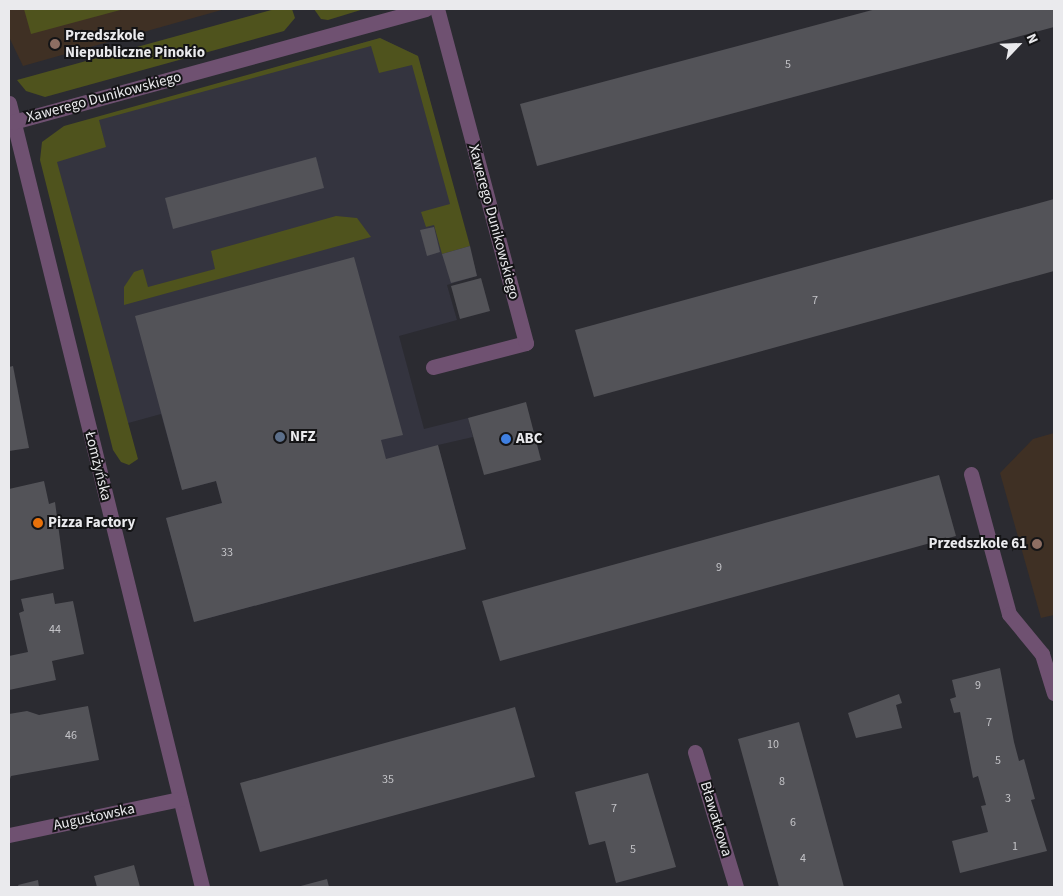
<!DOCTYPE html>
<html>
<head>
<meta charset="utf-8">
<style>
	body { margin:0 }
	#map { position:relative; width:1063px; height:896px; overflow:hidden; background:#2b2b31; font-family:"Source Sans 3",sans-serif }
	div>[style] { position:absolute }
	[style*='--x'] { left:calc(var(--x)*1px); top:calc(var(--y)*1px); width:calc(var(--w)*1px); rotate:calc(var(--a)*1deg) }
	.built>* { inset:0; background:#34343f }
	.education>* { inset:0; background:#3f3024 }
	.green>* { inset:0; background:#4f531d }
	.building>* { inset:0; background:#535358 }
	.minor>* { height:15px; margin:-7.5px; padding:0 7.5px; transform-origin:7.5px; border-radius:7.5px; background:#6f5171 }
	.dots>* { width:14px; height:14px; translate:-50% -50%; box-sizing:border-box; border:2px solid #141416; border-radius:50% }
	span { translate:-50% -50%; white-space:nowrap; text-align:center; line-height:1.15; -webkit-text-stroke:4px #141416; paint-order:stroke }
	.number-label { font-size:12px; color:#c4c4c8 }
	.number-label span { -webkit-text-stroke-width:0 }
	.poi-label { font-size:15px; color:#eaeaed; font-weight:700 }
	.left { translate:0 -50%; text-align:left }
	.right { translate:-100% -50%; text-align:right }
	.street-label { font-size:15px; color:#eaeaed }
	.frame { position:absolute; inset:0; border:10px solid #eaeaed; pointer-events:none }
	.north { position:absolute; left:993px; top:20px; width:50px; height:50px; -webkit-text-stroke:4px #141416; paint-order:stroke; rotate:66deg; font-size:14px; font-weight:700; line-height:20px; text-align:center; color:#eaeaed }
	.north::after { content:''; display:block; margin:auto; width:18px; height:22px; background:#eaeaed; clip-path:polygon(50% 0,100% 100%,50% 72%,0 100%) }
</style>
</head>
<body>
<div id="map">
	<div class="built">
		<i style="clip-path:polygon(380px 38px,418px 56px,477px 276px,447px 285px,457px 320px,399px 336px,424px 429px,468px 418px,473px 437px,438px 445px,466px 549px,194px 622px,166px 518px,222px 503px,216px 481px,182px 490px,161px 414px,121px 425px,50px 163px,82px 122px)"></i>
	</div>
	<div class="education">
		<i style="clip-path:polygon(9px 9px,225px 9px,23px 66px,9px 37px)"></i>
		<i style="clip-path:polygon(1054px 433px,1054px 615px,1041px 618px,1000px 473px,1033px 439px)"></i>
	</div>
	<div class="green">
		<i style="clip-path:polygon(24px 9px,124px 9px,31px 34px)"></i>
		<i style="clip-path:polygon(275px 9px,292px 9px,295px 18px,284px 31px,45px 97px,26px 91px,17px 80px)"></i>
		<i style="clip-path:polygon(314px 9px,364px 9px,328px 20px,321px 19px)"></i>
		<i style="clip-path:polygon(380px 38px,418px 56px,470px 246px,442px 254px,434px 225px,426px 227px,421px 212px,450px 204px,412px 65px,379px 73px,371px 46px,99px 120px,106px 147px,57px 162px,138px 459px,129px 465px,121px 462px,113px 450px,40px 160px,42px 142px,64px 126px)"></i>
		<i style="clip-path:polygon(336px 216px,357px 218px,371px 237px,124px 305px,124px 287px,134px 272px,143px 269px,148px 287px,215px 269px,211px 251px)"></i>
	</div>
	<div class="building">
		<i style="clip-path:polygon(876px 9px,1054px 9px,1054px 27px,537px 166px,520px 104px)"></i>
		<i style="clip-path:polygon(316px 157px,324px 188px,173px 229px,165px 198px)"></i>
		<i style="clip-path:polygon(1054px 199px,1054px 271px,594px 397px,575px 330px)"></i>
		<i style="clip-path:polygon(434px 227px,440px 252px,427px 256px,420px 230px)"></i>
		<i style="clip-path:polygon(470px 246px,477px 276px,451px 283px,442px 254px)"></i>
		<i style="clip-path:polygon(354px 257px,403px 435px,381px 440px,386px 459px,438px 445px,466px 549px,194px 622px,166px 518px,222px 503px,216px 481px,182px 490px,135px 316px)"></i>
		<i style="clip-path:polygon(481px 278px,490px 311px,460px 319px,451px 286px)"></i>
		<i style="clip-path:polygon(13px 366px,29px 448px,9px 451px,9px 367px)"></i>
		<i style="clip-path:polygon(526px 402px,541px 460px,484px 475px,468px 418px)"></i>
		<i style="clip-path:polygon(939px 475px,956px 536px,500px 661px,482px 601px)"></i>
		<i style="clip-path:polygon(44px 481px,49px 504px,55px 502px,64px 569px,9px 581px,9px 489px)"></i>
		<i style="clip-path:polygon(53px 593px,55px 604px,73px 601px,84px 654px,52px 661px,56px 680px,9px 690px,9px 656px,28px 652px,19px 613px,24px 611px,21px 599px)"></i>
		<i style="clip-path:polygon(1000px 668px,1014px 742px,1019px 761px,1024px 759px,1035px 799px,1031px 800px,1047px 851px,960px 873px,952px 841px,988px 832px,981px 806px,986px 805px,978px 776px,973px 778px,960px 712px,954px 713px,950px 699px,956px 697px,952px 680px)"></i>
		<i style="clip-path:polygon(899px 694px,902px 703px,896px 705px,902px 728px,856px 738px,848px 713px)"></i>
		<i style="clip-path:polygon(88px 706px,99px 760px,11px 776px,9px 782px,9px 714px,27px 711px,39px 715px)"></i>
		<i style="clip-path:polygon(515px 707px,535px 777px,260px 852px,240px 783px)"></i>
		<i style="clip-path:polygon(799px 722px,819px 795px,844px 887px,779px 887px,738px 739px)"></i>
		<i style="clip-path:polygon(648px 773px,676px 867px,616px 883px,605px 841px,589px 845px,575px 792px)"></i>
		<i style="clip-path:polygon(134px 865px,140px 887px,97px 887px,94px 876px)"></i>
		<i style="clip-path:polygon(327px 879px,329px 887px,297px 887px)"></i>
		<i style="clip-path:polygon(38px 880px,39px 887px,19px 887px,18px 885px)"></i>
	</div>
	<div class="minor">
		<i style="--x:9;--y:103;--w:807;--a:76.17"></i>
		<i style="--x:13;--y:122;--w:428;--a:-15.3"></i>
		<i style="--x:433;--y:367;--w:96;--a:-14.5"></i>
		<i style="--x:526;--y:343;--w:346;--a:-104.9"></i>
		<i style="--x:971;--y:474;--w:145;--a:74.8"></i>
		<i style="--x:1009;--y:614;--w:52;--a:50.5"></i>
		<i style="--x:1042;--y:654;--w:41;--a:72.9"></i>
		<i style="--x:695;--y:752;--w:141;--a:73.1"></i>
		<i style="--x:9;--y:835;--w:175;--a:-11.9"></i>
	</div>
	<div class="dots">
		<i style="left:55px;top:44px;background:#8d6e63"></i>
		<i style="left:280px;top:437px;background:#5c6f8a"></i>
		<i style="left:506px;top:439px;background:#3f7fe0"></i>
		<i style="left:38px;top:523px;background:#e8710a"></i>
		<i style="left:1037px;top:544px;background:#8d6e63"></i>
	</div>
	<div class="number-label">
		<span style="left:788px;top:65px">5</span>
		<span style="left:815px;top:301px">7</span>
		<span style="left:227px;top:553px">33</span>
		<span style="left:719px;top:568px">9</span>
		<span style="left:55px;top:630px">44</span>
		<span style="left:978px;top:686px">9</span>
		<span style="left:989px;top:723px">7</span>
		<span style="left:71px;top:736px">46</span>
		<span style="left:773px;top:745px">10</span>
		<span style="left:998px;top:761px">5</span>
		<span style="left:388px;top:780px">35</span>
		<span style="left:782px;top:782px">8</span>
		<span style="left:1008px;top:799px">3</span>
		<span style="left:614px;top:809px">7</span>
		<span style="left:793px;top:823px">6</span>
		<span style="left:1015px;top:847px">1</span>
		<span style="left:633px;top:850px">5</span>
		<span style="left:803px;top:859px">4</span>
	</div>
	<div class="poi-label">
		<span class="left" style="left:65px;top:44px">Przedszkole<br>Niepubliczne Pinokio</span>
		<span class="left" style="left:290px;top:437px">NFZ</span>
		<span class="left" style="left:516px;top:439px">ABC</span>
		<span class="left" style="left:48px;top:523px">Pizza Factory</span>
		<span class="right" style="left:1027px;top:544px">Przedszkole 61</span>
	</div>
	<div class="street-label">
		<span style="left:104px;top:97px;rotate:-15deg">Xawerego Dunikowskiego</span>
		<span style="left:494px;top:222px;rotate:75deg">Xawerego Dunikowskiego</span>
		<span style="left:98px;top:466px;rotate:76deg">Łomżyńska</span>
		<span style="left:94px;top:817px;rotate:-12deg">Augustowska</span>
		<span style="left:716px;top:819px;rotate:73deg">Bławatkowa</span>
	</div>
	<div class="frame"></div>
	<div class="north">N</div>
</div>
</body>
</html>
